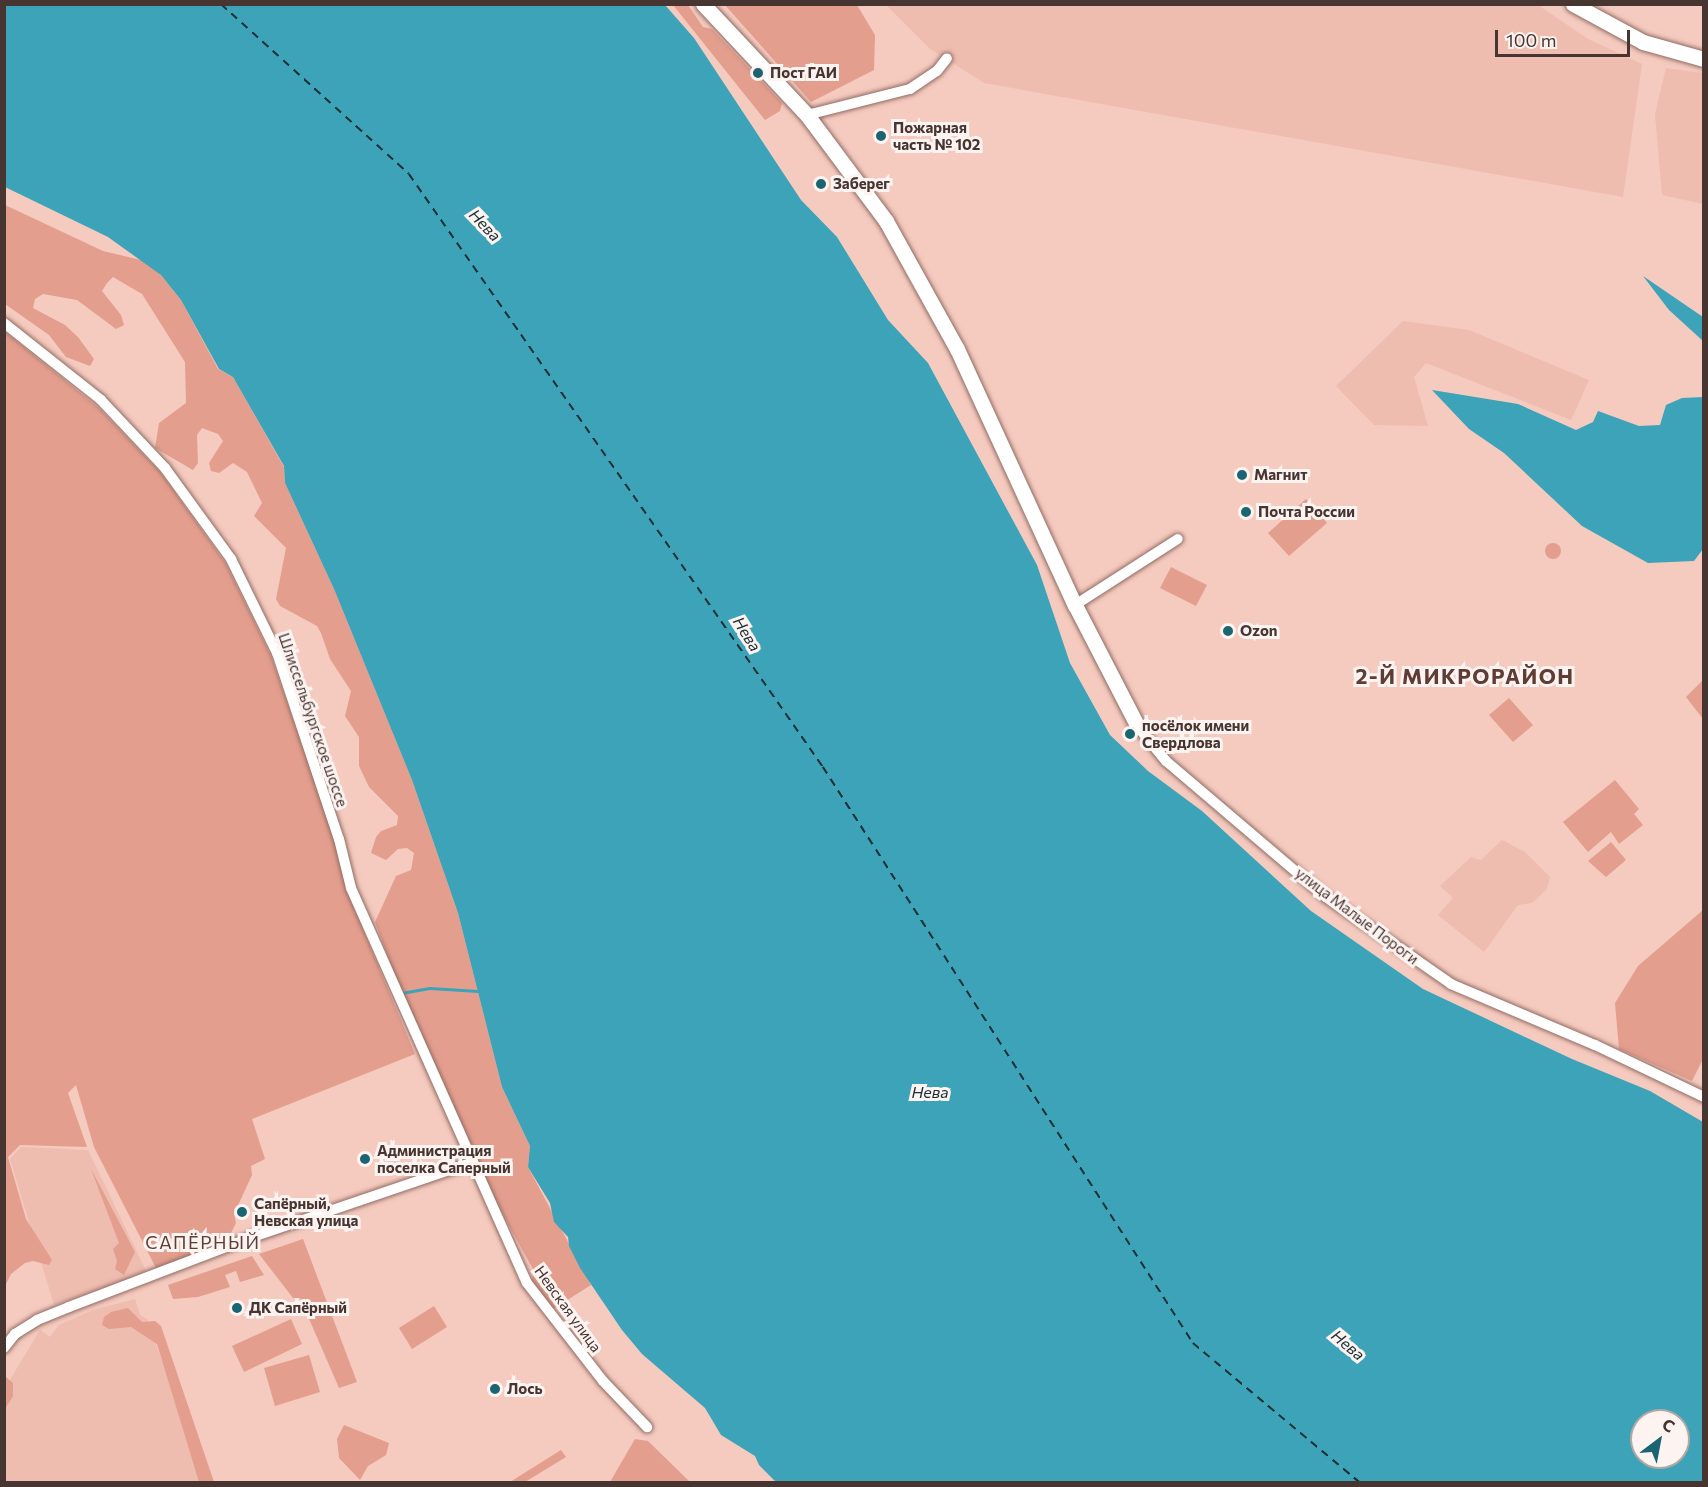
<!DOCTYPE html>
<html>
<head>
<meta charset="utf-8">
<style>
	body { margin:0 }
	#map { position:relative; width:1708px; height:1487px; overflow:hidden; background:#f5cabf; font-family:Commissioner,sans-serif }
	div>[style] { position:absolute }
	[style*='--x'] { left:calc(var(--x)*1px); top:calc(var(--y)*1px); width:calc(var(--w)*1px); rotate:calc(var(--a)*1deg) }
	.built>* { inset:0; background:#efbcb0 }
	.green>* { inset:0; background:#e49e8e }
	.round { border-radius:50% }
	.water>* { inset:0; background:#3ca3b8 }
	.stream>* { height:3px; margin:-1.5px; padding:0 1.5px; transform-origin:1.5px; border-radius:1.5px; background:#3ca3b8 }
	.ferry>* { height:1.5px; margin-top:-0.75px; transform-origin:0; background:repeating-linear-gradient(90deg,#193035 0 8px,transparent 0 14px) }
	.roads { filter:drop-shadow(0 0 2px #916b62) drop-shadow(0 0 2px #916b62) }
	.street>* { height:10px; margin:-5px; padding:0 5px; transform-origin:5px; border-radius:5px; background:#fff }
	.secondary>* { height:15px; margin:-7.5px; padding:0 7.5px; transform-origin:7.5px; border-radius:7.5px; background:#fff }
	.dots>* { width:16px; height:16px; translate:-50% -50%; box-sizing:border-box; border:3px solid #fdf3f1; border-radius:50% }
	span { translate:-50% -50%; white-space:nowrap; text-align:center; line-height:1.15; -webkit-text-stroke:6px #fdf3f1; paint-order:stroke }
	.poi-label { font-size:15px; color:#463531; font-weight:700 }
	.left { translate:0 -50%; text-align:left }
	.street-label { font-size:15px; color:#463531 }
	.water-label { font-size:16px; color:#193035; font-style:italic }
	.quarter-label { font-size:18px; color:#5f3d35; letter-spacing:1.5px }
	.district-label { font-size:21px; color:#5f3d35; font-weight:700; letter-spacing:1.5px }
	.frame { position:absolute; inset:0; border:6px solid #463531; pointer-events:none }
	.north { position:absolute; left:1630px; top:1409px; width:60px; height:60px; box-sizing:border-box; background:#fdf3f1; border:2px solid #b4a7a4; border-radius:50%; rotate:32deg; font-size:16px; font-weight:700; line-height:24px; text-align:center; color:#463531 }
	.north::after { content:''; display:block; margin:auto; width:21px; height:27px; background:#1b6472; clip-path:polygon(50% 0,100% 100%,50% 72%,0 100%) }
	.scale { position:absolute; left:1495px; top:30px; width:135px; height:27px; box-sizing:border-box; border:3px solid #463531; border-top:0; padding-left:8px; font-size:18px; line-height:21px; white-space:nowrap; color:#463531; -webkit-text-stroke:4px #fdf3f1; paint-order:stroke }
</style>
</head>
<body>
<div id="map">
	<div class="built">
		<i style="clip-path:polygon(886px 5px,1538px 5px,1588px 39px,1642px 64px,1623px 197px,984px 83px,929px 48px)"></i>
		<i style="clip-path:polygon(1666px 68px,1703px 73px,1703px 204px,1662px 195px,1655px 114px)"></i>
		<i style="clip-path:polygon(1403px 321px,1469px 330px,1589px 380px,1571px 420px,1426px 363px,1414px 377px,1428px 426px,1374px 425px,1336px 386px)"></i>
		<i style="clip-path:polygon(1502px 840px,1525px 852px,1550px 877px,1547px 889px,1532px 903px,1518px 905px,1484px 952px,1438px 915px,1453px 898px,1440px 886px,1471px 857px,1481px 860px)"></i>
		<i style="clip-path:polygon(21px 1147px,88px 1150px,147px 1273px,54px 1305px,10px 1159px)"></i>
		<i style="clip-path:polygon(135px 1299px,140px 1315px,147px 1319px,206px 1482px,5px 1482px,5px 1388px,40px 1330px,50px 1337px,59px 1325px,93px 1310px)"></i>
	</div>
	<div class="green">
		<i style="clip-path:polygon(673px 5px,688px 5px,703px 27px,712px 29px,782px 103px,780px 111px,765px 120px)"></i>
		<i style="clip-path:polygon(725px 5px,857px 5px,875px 35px,874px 70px,811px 102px)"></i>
		<i style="clip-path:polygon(5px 205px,103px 251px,145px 261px,161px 275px,181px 300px,218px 369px,233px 377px,284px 467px,285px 483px,334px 589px,412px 780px,458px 913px,502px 1087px,530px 1146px,528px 1167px,591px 1285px,553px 1309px,532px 1280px,534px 1271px,496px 1202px,399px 986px,375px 922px,396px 876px,411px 870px,414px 853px,407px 848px,398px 849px,386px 860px,371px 853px,376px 837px,381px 831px,397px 825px,398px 816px,369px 787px,359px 766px,359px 737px,345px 716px,351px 691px,330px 659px,321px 633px,317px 626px,280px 606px,276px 599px,286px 548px,254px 516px,262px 503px,247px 472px,233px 463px,219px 473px,211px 471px,209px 463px,223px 441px,218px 434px,202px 428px,197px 435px,198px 463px,193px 470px,155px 448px,159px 423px,186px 403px,185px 362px,142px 294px,113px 277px,107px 283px,102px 291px,121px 315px,124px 325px,116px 329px,77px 300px,43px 294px,35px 299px,33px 308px,65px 325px,78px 337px,94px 359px,90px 366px,66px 357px,49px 335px,5px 304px)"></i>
		<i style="clip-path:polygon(5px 332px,99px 408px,161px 473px,226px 564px,271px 656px,335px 841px,347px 891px,415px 1054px,252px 1119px,265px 1159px,251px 1166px,252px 1175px,234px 1214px,236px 1223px,226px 1243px,156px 1268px,94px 1147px,76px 1085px,68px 1093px,87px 1147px,20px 1145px,8px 1157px,26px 1219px,52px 1260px,49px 1265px,33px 1261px,25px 1263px,11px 1274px,5px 1286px)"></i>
		<i style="clip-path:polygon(1306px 499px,1327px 523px,1289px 556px,1268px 533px)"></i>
		<i class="round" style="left:1545px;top:543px;width:16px;height:16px"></i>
		<i style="clip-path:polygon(1171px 567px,1207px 585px,1196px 606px,1160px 588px)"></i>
		<i style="clip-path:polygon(1703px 680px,1703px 719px,1686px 697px)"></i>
		<i style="clip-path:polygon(1509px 698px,1533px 725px,1513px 742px,1489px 715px)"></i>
		<i style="clip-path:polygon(1615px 780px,1639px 809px,1634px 814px,1643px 825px,1619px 844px,1611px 832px,1588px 852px,1563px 822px)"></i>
		<i style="clip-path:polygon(1611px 842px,1626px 860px,1606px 877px,1588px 861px)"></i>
		<i style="clip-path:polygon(1703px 910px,1703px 1059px,1692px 1081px,1619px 1049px,1615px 1003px,1638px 966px)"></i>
		<i style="clip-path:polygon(91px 1169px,135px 1252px,124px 1275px,115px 1269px,117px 1261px,113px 1249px,119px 1243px)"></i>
		<i style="clip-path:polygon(303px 1239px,357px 1382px,339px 1388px,300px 1298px,293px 1298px,259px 1254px)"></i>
		<i style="clip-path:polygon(252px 1256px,264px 1275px,240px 1282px,236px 1271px,225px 1275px,230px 1287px,198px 1297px,173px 1299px,168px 1285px)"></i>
		<i style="clip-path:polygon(434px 1306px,447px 1327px,412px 1349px,399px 1328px)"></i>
		<i style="clip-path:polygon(128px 1308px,142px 1322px,155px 1321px,161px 1326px,214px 1482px,199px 1482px,157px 1344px,131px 1327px,109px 1329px,102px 1325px,104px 1317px,111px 1312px)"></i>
		<i style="clip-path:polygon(291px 1319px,302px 1344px,244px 1372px,232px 1346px)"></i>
		<i style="clip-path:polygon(309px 1355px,320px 1392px,275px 1406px,264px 1368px)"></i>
		<i style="clip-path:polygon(6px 1377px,13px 1383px,13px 1396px,5px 1409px)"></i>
		<i style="clip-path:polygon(344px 1425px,389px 1443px,386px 1455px,368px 1466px,360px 1480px,339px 1458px,337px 1439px)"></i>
		<i style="clip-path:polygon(635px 1439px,648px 1441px,690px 1482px,610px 1482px)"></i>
		<i style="clip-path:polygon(561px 1450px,566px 1457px,525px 1482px,510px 1482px)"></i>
	</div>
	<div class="water">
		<i style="clip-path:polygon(evenodd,5px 4px,665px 5px,694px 38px,801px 200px,837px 237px,888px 320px,928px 363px,1037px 565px,1070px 663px,1110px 735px,1148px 771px,1202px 811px,1311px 911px,1423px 989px,1572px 1059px,1650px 1091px,1703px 1122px,1703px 1482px,791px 1482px,775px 1481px,759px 1465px,755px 1456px,721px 1435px,705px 1408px,642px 1354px,622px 1330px,580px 1268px,569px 1246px,568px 1237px,554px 1222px,550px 1203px,528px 1167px,530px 1146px,502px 1087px,458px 913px,412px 780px,334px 589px,285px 483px,284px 466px,233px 377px,219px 369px,181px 300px,161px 275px,108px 237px,5px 187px,5px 4px,1642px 1421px,1678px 1421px,1678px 1457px,1642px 1457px,1642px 1421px)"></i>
		<i style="clip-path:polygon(1643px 276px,1703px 317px,1703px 341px,1669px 310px)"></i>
		<i style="clip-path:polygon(1432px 390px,1518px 404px,1576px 430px,1593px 422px,1598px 411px,1639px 426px,1660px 425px,1666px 405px,1682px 398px,1703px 397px,1703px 549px,1694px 561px,1648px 563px,1582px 526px,1504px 453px,1469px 429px)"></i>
	</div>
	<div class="stream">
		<i style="--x:401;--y:993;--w:29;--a:-10"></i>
		<i style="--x:430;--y:988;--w:48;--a:3.6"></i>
	</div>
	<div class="ferry">
		<i style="--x:221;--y:4;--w:253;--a:42.1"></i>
		<i style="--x:409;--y:174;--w:723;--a:55.08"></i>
		<i style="--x:823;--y:767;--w:685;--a:57.28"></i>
		<i style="--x:1193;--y:1343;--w:217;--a:39.9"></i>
	</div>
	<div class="roads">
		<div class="street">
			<i style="--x:807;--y:115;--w:106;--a:-14.2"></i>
			<i style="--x:910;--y:89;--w:32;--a:-34"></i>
			<i style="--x:937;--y:71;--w:16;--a:-52"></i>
			<i style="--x:4;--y:323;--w:124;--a:38.4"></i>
			<i style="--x:101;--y:400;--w:93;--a:46.7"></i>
			<i style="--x:165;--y:468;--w:112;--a:54"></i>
			<i style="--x:231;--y:559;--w:105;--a:63.9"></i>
			<i style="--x:277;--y:653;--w:196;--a:71.6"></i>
			<i style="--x:339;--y:839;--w:50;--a:76.2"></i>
			<i style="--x:351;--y:888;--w:432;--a:66"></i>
			<i style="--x:527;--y:1283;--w:124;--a:52.2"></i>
			<i style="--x:603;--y:1381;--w:64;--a:46.3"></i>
			<i style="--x:1075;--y:605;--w:122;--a:-32.7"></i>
			<i style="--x:1138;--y:727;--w:44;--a:50.5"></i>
			<i style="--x:1166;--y:761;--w:210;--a:40.4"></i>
			<i style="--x:1326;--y:897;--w:152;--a:34.8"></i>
			<i style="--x:1451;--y:984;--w:156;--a:23"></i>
			<i style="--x:1595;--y:1045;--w:121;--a:25.5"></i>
			<i style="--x:4;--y:1348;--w:18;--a:-52"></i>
			<i style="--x:15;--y:1334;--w:26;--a:-32"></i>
			<i style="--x:37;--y:1320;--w:35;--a:-22"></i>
			<i style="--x:69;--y:1307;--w:191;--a:-20.9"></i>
			<i style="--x:247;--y:1239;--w:239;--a:-18.8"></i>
		</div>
		<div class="secondary">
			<i style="--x:703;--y:4;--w:152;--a:46.9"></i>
			<i style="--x:807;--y:115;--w:132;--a:53.3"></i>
			<i style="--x:886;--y:221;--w:146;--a:61"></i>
			<i style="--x:957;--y:349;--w:282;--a:65.3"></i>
			<i style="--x:1075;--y:605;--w:137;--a:62.7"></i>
			<i style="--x:1573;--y:4;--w:80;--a:28.5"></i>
			<i style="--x:1643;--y:42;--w:63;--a:15.6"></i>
		</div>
	</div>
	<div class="dots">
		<i style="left:758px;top:73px;background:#1b6472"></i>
		<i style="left:881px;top:136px;background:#1b6472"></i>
		<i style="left:821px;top:184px;background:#1b6472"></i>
		<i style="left:1242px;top:475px;background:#1b6472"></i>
		<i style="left:1246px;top:512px;background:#1b6472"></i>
		<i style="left:1228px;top:631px;background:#1b6472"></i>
		<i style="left:1130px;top:734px;background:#1b6472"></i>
		<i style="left:365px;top:1159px;background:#1b6472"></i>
		<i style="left:242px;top:1212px;background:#1b6472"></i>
		<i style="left:237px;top:1308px;background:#1b6472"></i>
		<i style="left:495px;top:1389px;background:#1b6472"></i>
	</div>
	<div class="poi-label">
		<span class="left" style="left:770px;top:73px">Пост ГАИ</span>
		<span class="left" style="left:893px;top:136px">Пожарная<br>часть № 102</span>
		<span class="left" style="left:833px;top:184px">Заберег</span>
		<span class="left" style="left:1254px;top:475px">Магнит</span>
		<span class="left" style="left:1258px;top:512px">Почта России</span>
		<span class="left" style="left:1240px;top:631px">Ozon</span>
		<span class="left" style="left:1142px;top:734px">посёлок имени<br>Свердлова</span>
		<span class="left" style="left:377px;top:1159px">Администрация<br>поселка Саперный</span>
		<span class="left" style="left:254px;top:1212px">Сапёрный,<br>Невская улица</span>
		<span class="left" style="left:249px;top:1308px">ДК Сапёрный</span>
		<span class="left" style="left:507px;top:1389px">Лось</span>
	</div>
	<div class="street-label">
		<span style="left:313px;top:720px;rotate:71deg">Шлиссельбургское шоссе</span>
		<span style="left:1357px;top:916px;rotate:37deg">улица Малые Пороги</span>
		<span style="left:568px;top:1309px;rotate:54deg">Невская улица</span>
	</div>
	<div class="water-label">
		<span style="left:485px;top:225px;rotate:46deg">Нева</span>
		<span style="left:747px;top:634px;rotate:58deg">Нева</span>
		<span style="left:930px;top:1092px">Нева</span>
		<span style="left:1348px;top:1345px;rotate:40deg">Нева</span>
	</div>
	<div class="quarter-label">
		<span style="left:203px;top:1242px">САПЁРНЫЙ</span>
	</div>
	<div class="district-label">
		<span style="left:1465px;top:676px">2-Й МИКРОРАЙОН</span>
	</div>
	<div class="frame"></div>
	<div class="north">С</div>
	<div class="scale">100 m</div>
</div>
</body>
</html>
